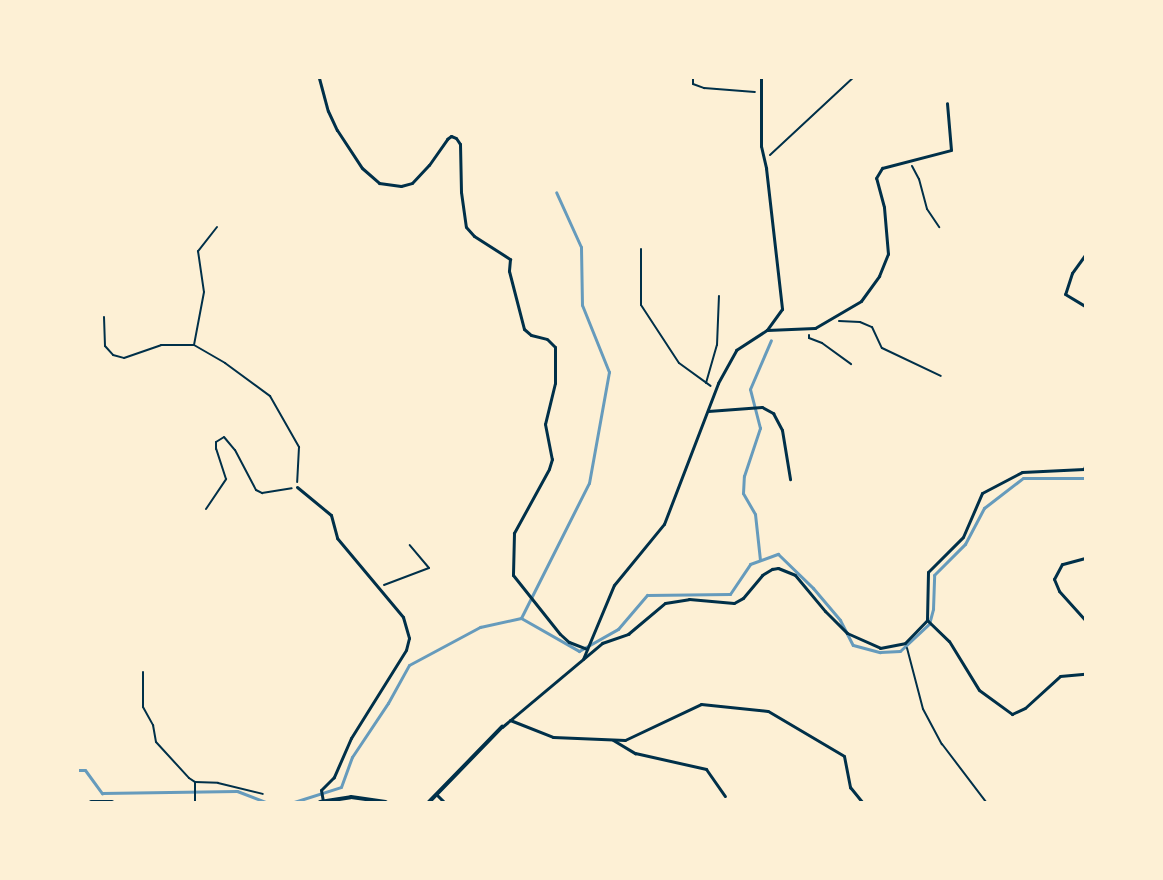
<!DOCTYPE html>
<html>
<head>
<meta charset="utf-8">
<style>
	body { margin:0 }
	#map { position:relative; width:1163px; height:880px; overflow:hidden; background:#fdf0d5; font-family:"Nunito Sans",sans-serif }
	div>[style] { position:absolute }
	[style*='--x'] { left:calc(var(--x)*1px); top:calc(var(--y)*1px); width:calc(var(--w)*1px); rotate:calc(var(--a)*1deg) }
	.stream>* { height:3px; margin:-1.5px; padding:0 1.5px; transform-origin:1.5px; border-radius:1.5px; background:#669bbc }
	.path>* { height:2px; margin:-1px; padding:0 1px; transform-origin:1px; border-radius:1px; background:#003049 }
	.service>* { height:3px; margin:-1.5px; padding:0 1.5px; transform-origin:1.5px; border-radius:1.5px; background:#003049 }
	.minor>* { height:4px; margin:-2px; padding:0 2px; transform-origin:2px; border-radius:2px; background:#003049 }
	span { translate:-50% -50%; white-space:nowrap; text-align:center; line-height:1.15; -webkit-text-stroke:3px #fdf0d5; paint-order:stroke }
	.frame { position:absolute; inset:0; border:79px solid #fdf0d5; pointer-events:none }
</style>
</head>
<body>
<div id="map">
	<div class="stream">
		<i style="--x:760;--y:560;--w:46;--a:-96.2"></i>
		<i style="--x:755;--y:514;--w:24;--a:-120"></i>
		<i style="--x:743;--y:493;--w:17;--a:-87"></i>
		<i style="--x:744;--y:476;--w:51;--a:-71.6"></i>
		<i style="--x:760;--y:428;--w:40;--a:-104.4"></i>
		<i style="--x:750;--y:389;--w:53;--a:-66.8"></i>
		<i style="--x:521;--y:618;--w:151;--a:-63.3"></i>
		<i style="--x:589;--y:483;--w:113;--a:-79.8"></i>
		<i style="--x:609;--y:372;--w:72;--a:-111.9"></i>
		<i style="--x:582;--y:305;--w:58;--a:-91"></i>
		<i style="--x:581;--y:247;--w:60;--a:-114.4"></i>
		<i style="--x:78;--y:770;--w:7;--a:0"></i>
		<i style="--x:85;--y:770;--w:29;--a:54"></i>
		<i style="--x:102;--y:793;--w:135;--a:-0.8"></i>
		<i style="--x:237;--y:791;--w:31;--a:21"></i>
		<i style="--x:294;--y:802;--w:49;--a:-17.7"></i>
		<i style="--x:341;--y:787;--w:32;--a:-70"></i>
		<i style="--x:352;--y:757;--w:65;--a:-56.3"></i>
		<i style="--x:388;--y:703;--w:43;--a:-61.1"></i>
		<i style="--x:409;--y:665;--w:81;--a:-28.2"></i>
		<i style="--x:480;--y:627;--w:42;--a:-12.4"></i>
		<i style="--x:521;--y:618;--w:67;--a:29.6"></i>
		<i style="--x:579;--y:651;--w:45;--a:-29.4"></i>
		<i style="--x:618;--y:629;--w:45;--a:-49.5"></i>
		<i style="--x:647;--y:595;--w:83;--a:-0.7"></i>
		<i style="--x:730;--y:594;--w:36;--a:-56"></i>
		<i style="--x:750;--y:564;--w:30;--a:-20"></i>
		<i style="--x:778;--y:554;--w:49;--a:44.2"></i>
		<i style="--x:813;--y:588;--w:42;--a:49.8"></i>
		<i style="--x:840;--y:620;--w:28;--a:63"></i>
		<i style="--x:853;--y:645;--w:28;--a:15"></i>
		<i style="--x:880;--y:652;--w:20;--a:-3"></i>
		<i style="--x:900;--y:651;--w:40;--a:-43"></i>
		<i style="--x:929;--y:624;--w:16;--a:-75"></i>
		<i style="--x:933;--y:609;--w:34;--a:-88"></i>
		<i style="--x:934;--y:575;--w:44;--a:-45"></i>
		<i style="--x:965;--y:544;--w:41;--a:-62.2"></i>
		<i style="--x:984;--y:508;--w:49;--a:-37.6"></i>
		<i style="--x:1023;--y:478;--w:62;--a:0"></i>
	</div>
	<div class="path">
		<i style="--x:693;--y:78;--w:6;--a:90"></i>
		<i style="--x:693;--y:84;--w:12;--a:20"></i>
		<i style="--x:704;--y:88;--w:51;--a:4.5"></i>
		<i style="--x:770;--y:155;--w:113;--a:-42.9"></i>
		<i style="--x:912;--y:166;--w:15;--a:62"></i>
		<i style="--x:919;--y:179;--w:31;--a:75"></i>
		<i style="--x:927;--y:209;--w:22;--a:56"></i>
		<i style="--x:217;--y:227;--w:31;--a:128"></i>
		<i style="--x:198;--y:251;--w:41;--a:81.7"></i>
		<i style="--x:204;--y:292;--w:54;--a:100.7"></i>
		<i style="--x:194;--y:345;--w:36;--a:30"></i>
		<i style="--x:225;--y:363;--w:56;--a:36.3"></i>
		<i style="--x:270;--y:396;--w:59;--a:60.4"></i>
		<i style="--x:299;--y:447;--w:35;--a:93"></i>
		<i style="--x:641;--y:249;--w:56;--a:90"></i>
		<i style="--x:641;--y:305;--w:69;--a:56.8"></i>
		<i style="--x:679;--y:363;--w:39;--a:36"></i>
		<i style="--x:104;--y:317;--w:29;--a:88"></i>
		<i style="--x:105;--y:346;--w:12;--a:48"></i>
		<i style="--x:113;--y:355;--w:11;--a:15"></i>
		<i style="--x:124;--y:358;--w:39;--a:-19"></i>
		<i style="--x:161;--y:345;--w:33;--a:0"></i>
		<i style="--x:839;--y:321;--w:21;--a:3"></i>
		<i style="--x:860;--y:322;--w:13;--a:23"></i>
		<i style="--x:872;--y:327;--w:23;--a:65"></i>
		<i style="--x:882;--y:348;--w:65;--a:25.4"></i>
		<i style="--x:809;--y:335;--w:3;--a:90"></i>
		<i style="--x:809;--y:338;--w:14;--a:21"></i>
		<i style="--x:822;--y:343;--w:36;--a:36"></i>
		<i style="--x:706;--y:383;--w:40;--a:-74"></i>
		<i style="--x:717;--y:345;--w:49;--a:-87.7"></i>
		<i style="--x:206;--y:509;--w:36;--a:-56"></i>
		<i style="--x:226;--y:479;--w:32;--a:-108"></i>
		<i style="--x:216;--y:449;--w:7;--a:-90"></i>
		<i style="--x:216;--y:442;--w:9;--a:-32"></i>
		<i style="--x:224;--y:437;--w:17;--a:50"></i>
		<i style="--x:235;--y:450;--w:45;--a:62.3"></i>
		<i style="--x:256;--y:490;--w:7;--a:27"></i>
		<i style="--x:262;--y:493;--w:30;--a:-9"></i>
		<i style="--x:384;--y:585;--w:48;--a:-20.7"></i>
		<i style="--x:429;--y:568;--w:30;--a:-130"></i>
		<i style="--x:907;--y:648;--w:63;--a:75.3"></i>
		<i style="--x:923;--y:709;--w:40;--a:62"></i>
		<i style="--x:942;--y:744;--w:73;--a:52.8"></i>
		<i style="--x:143;--y:672;--w:35;--a:90"></i>
		<i style="--x:143;--y:707;--w:21;--a:61"></i>
		<i style="--x:153;--y:725;--w:17;--a:80"></i>
		<i style="--x:156;--y:742;--w:49;--a:47.5"></i>
		<i style="--x:189;--y:778;--w:7;--a:34"></i>
		<i style="--x:195;--y:782;--w:23;--a:2"></i>
		<i style="--x:218;--y:783;--w:46;--a:13.7"></i>
		<i style="--x:195;--y:782;--w:20;--a:90"></i>
	</div>
	<div class="service">
		<i style="--x:319;--y:78;--w:34;--a:75"></i>
		<i style="--x:328;--y:111;--w:21;--a:65"></i>
		<i style="--x:337;--y:130;--w:45;--a:56.7"></i>
		<i style="--x:362;--y:168;--w:23;--a:41"></i>
		<i style="--x:379;--y:183;--w:22;--a:8"></i>
		<i style="--x:401;--y:186;--w:11;--a:-15"></i>
		<i style="--x:412;--y:183;--w:25;--a:-47"></i>
		<i style="--x:429;--y:165;--w:32;--a:-55"></i>
		<i style="--x:447;--y:139;--w:5;--a:-37"></i>
		<i style="--x:451;--y:136;--w:5;--a:22"></i>
		<i style="--x:456;--y:138;--w:7;--a:56"></i>
		<i style="--x:460;--y:144;--w:48;--a:88.8"></i>
		<i style="--x:461;--y:192;--w:35;--a:82"></i>
		<i style="--x:466;--y:227;--w:12;--a:48"></i>
		<i style="--x:474;--y:236;--w:43;--a:32.6"></i>
		<i style="--x:510;--y:259;--w:12;--a:95"></i>
		<i style="--x:509;--y:271;--w:60;--a:75.5"></i>
		<i style="--x:524;--y:329;--w:9;--a:41"></i>
		<i style="--x:531;--y:335;--w:16;--a:14"></i>
		<i style="--x:547;--y:339;--w:11;--a:45"></i>
		<i style="--x:555;--y:347;--w:36;--a:90"></i>
		<i style="--x:555;--y:383;--w:42;--a:103.7"></i>
		<i style="--x:545;--y:424;--w:36;--a:79"></i>
		<i style="--x:552;--y:459;--w:10;--a:107"></i>
		<i style="--x:549;--y:469;--w:73;--a:118.7"></i>
		<i style="--x:514;--y:533;--w:42;--a:91.4"></i>
		<i style="--x:513;--y:575;--w:75;--a:51.5"></i>
		<i style="--x:560;--y:634;--w:12;--a:42"></i>
		<i style="--x:569;--y:642;--w:19;--a:21"></i>
		<i style="--x:761;--y:78;--w:68;--a:90"></i>
		<i style="--x:761;--y:146;--w:23;--a:77"></i>
		<i style="--x:766;--y:168;--w:142;--a:83.5"></i>
		<i style="--x:782;--y:309;--w:26;--a:126"></i>
		<i style="--x:1085;--y:137;--w:5;--a:90"></i>
		<i style="--x:1085;--y:255;--w:22;--a:126"></i>
		<i style="--x:1072;--y:273;--w:22;--a:108"></i>
		<i style="--x:1065;--y:294;--w:23;--a:31"></i>
		<i style="--x:708;--y:411;--w:54;--a:-4.2"></i>
		<i style="--x:762;--y:407;--w:13;--a:29"></i>
		<i style="--x:773;--y:413;--w:19;--a:62"></i>
		<i style="--x:782;--y:430;--w:50;--a:80.7"></i>
		<i style="--x:297;--y:487;--w:44;--a:39.5"></i>
		<i style="--x:331;--y:515;--w:24;--a:75"></i>
		<i style="--x:337;--y:538;--w:103;--a:50.1"></i>
		<i style="--x:403;--y:617;--w:22;--a:74"></i>
		<i style="--x:409;--y:638;--w:12;--a:104"></i>
		<i style="--x:406;--y:650;--w:104;--a:122"></i>
		<i style="--x:351;--y:738;--w:43;--a:113.6"></i>
		<i style="--x:334;--y:777;--w:18;--a:135"></i>
		<i style="--x:321;--y:790;--w:11;--a:80"></i>
		<i style="--x:1085;--y:558;--w:24;--a:165"></i>
		<i style="--x:1062;--y:564;--w:17;--a:118"></i>
		<i style="--x:1054;--y:579;--w:13;--a:67"></i>
		<i style="--x:1059;--y:591;--w:39;--a:48"></i>
		<i style="--x:927;--y:620;--w:30;--a:44"></i>
		<i style="--x:949;--y:641;--w:57;--a:58.5"></i>
		<i style="--x:979;--y:690;--w:41;--a:36"></i>
		<i style="--x:1012;--y:714;--w:14;--a:-25"></i>
		<i style="--x:1025;--y:708;--w:47;--a:-42.4"></i>
		<i style="--x:1060;--y:676;--w:25;--a:-5"></i>
		<i style="--x:583;--y:659;--w:80;--a:-67.3"></i>
		<i style="--x:614;--y:585;--w:79;--a:-50.7"></i>
		<i style="--x:664;--y:524;--w:151;--a:-69"></i>
		<i style="--x:718;--y:383;--w:38;--a:-61"></i>
		<i style="--x:736;--y:350;--w:37;--a:-33"></i>
		<i style="--x:767;--y:330;--w:48;--a:-2.4"></i>
		<i style="--x:815;--y:328;--w:53;--a:-30.4"></i>
		<i style="--x:861;--y:301;--w:31;--a:-54"></i>
		<i style="--x:879;--y:276;--w:24;--a:-68"></i>
		<i style="--x:888;--y:254;--w:47;--a:-94.9"></i>
		<i style="--x:884;--y:207;--w:30;--a:-105"></i>
		<i style="--x:876;--y:178;--w:12;--a:-59"></i>
		<i style="--x:882;--y:168;--w:71;--a:-14.6"></i>
		<i style="--x:951;--y:150;--w:47;--a:-94.9"></i>
		<i style="--x:510;--y:720;--w:46;--a:21.6"></i>
		<i style="--x:553;--y:737;--w:72;--a:2.4"></i>
		<i style="--x:625;--y:740;--w:84;--a:-25.3"></i>
		<i style="--x:701;--y:704;--w:67;--a:6"></i>
		<i style="--x:768;--y:711;--w:88;--a:30.6"></i>
		<i style="--x:844;--y:756;--w:32;--a:79"></i>
		<i style="--x:850;--y:787;--w:19;--a:51"></i>
		<i style="--x:502;--y:727;--w:131;--a:-40"></i>
		<i style="--x:602;--y:643;--w:28;--a:-19"></i>
		<i style="--x:628;--y:634;--w:48;--a:-40"></i>
		<i style="--x:665;--y:603;--w:24;--a:-9"></i>
		<i style="--x:689;--y:599;--w:45;--a:5.1"></i>
		<i style="--x:734;--y:603;--w:10;--a:-29"></i>
		<i style="--x:743;--y:598;--w:30;--a:-50"></i>
		<i style="--x:762;--y:575;--w:12;--a:-31"></i>
		<i style="--x:772;--y:569;--w:6;--a:-9"></i>
		<i style="--x:778;--y:568;--w:18;--a:22"></i>
		<i style="--x:795;--y:575;--w:47;--a:50.2"></i>
		<i style="--x:825;--y:611;--w:31;--a:45"></i>
		<i style="--x:847;--y:633;--w:36;--a:24"></i>
		<i style="--x:880;--y:648;--w:25;--a:-11"></i>
		<i style="--x:905;--y:643;--w:32;--a:-46"></i>
		<i style="--x:927;--y:620;--w:48;--a:-88.8"></i>
		<i style="--x:928;--y:572;--w:49;--a:-45"></i>
		<i style="--x:963;--y:537;--w:48;--a:-66.6"></i>
		<i style="--x:982;--y:493;--w:45;--a:-27.7"></i>
		<i style="--x:1022;--y:472;--w:62;--a:-2.8"></i>
		<i style="--x:1084;--y:469;--w:3;--a:-72"></i>
		<i style="--x:613;--y:740;--w:26;--a:31"></i>
		<i style="--x:635;--y:753;--w:73;--a:12.7"></i>
		<i style="--x:706;--y:769;--w:33;--a:55"></i>
		<i style="--x:437;--y:795;--w:10;--a:45"></i>
	</div>
	<div class="minor">
		<i style="--x:91;--y:802;--w:21;--a:0"></i>
		<i style="--x:320;--y:802;--w:31;--a:-9"></i>
		<i style="--x:351;--y:797;--w:35;--a:8"></i>
		<i style="--x:429;--y:802;--w:105;--a:-45.8"></i>
	</div>
	<div class="frame"></div>
</div>
</body>
</html>
